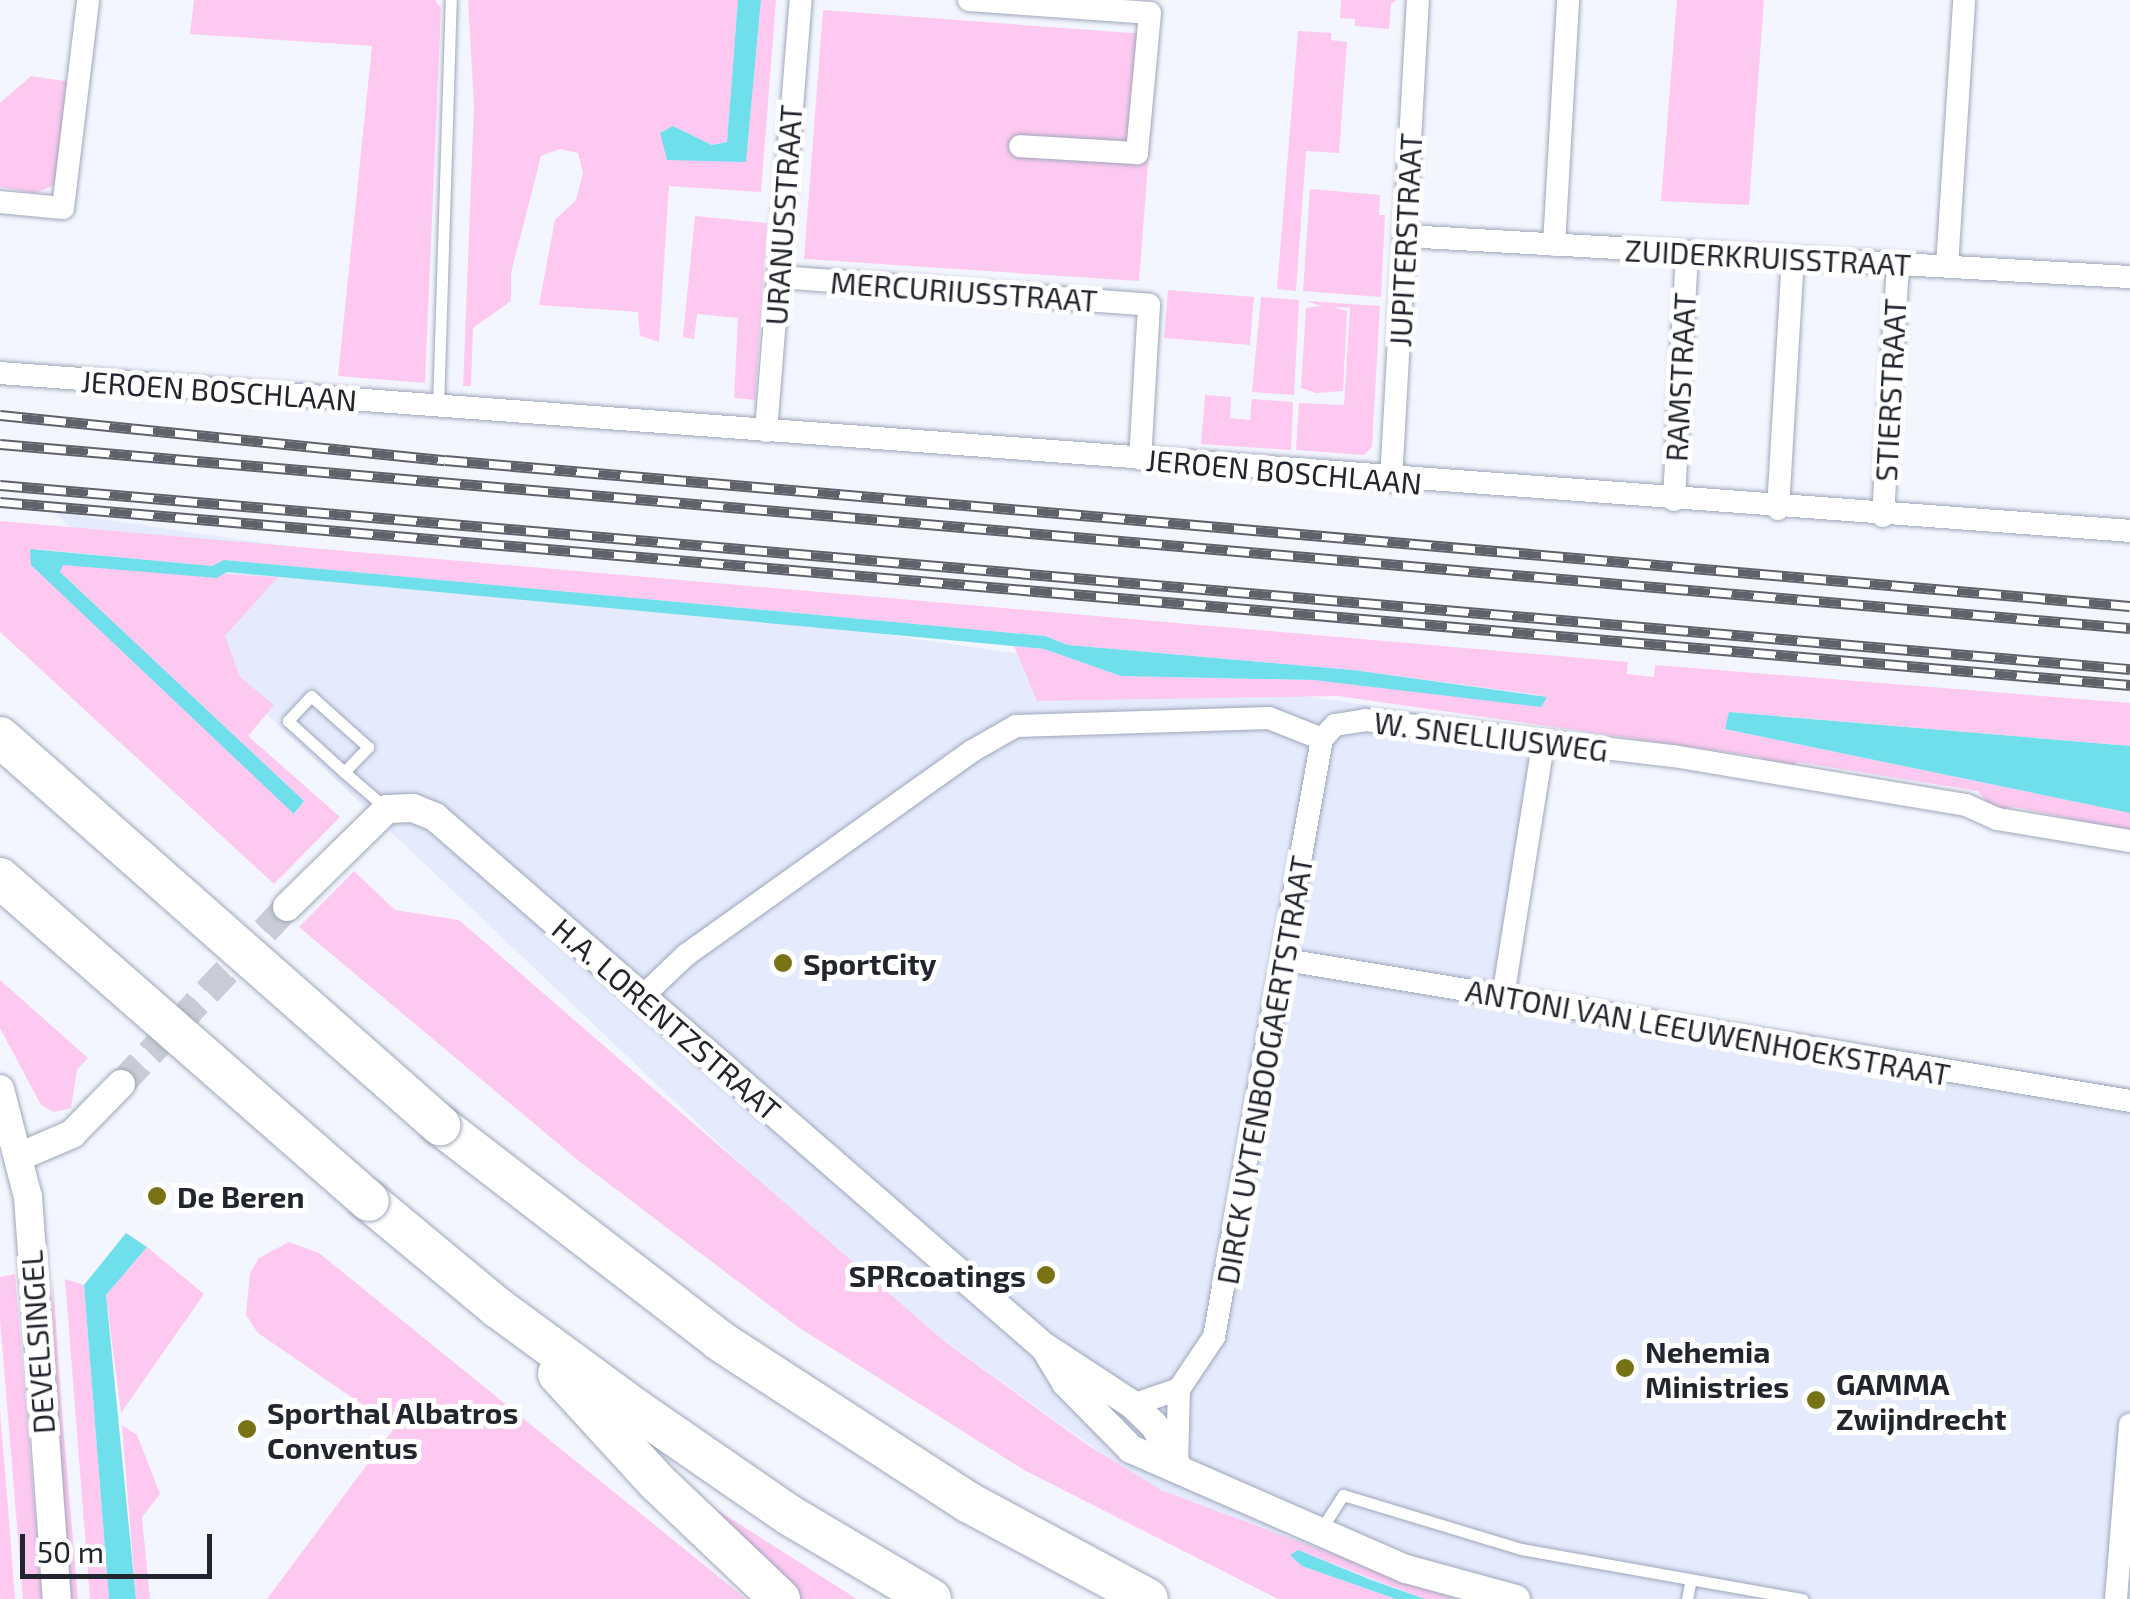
<!DOCTYPE html>
<html>
<head>
<meta charset="utf-8">
<style>
	body { margin:0 }
	#map { position:relative; width:2130px; height:1599px; overflow:hidden; background:#f3f6fe; font-family:"Exo 2",sans-serif }
	div>[style] { position:absolute }
	[style*='--x'] { left:calc(var(--x)*1px); top:calc(var(--y)*1px); width:calc(var(--w)*1px); rotate:calc(var(--a)*1deg) }
	.built>* { inset:0; background:#e5ebfc }
	.green>* { inset:0; background:#fdc9f1 }
	.water>* { inset:0; background:#6fdfeb }
	.tertiary-tunnel>* { height:28px; margin-top:-14px; transform-origin:0; background:repeating-linear-gradient(90deg,#c9ccd4 0 28px,transparent 0 42px) }
	.roads { filter:drop-shadow(0 0 2px #9fa6ba) drop-shadow(0 0 2px #9fa6ba) }
	.service>* { height:11px; margin:-5.5px; padding:0 5.5px; transform-origin:5.5px; border-radius:5.5px; background:#fff }
	.minor>* { height:22px; margin:-11px; padding:0 11px; transform-origin:11px; border-radius:11px; background:#fff }
	.tertiary>* { height:28px; margin:-14px; padding:0 14px; transform-origin:14px; border-radius:14px; background:#fff }
	.motorway>* { height:40px; margin:-20px; padding:0 20px; transform-origin:20px; border-radius:20px; background:#fff }
	.rail>* { height:11px; margin-top:-5.5px; transform-origin:0; background:repeating-linear-gradient(90deg,#fff 0 22px,#5f626a 0 44px); box-sizing:border-box; border-block:2px solid #5f626a }
	.bridges { filter:drop-shadow(0 0 2px #9fa6ba) drop-shadow(0 0 2px #9fa6ba) }
	.motorway-bridge>* { height:40px; margin:-20px; padding:0 20px; transform-origin:20px; border-radius:20px; background:#fff }
	.dots>* { width:28px; height:28px; translate:-50% -50%; box-sizing:border-box; border:5px solid #fff; border-radius:50% }
	span { translate:-50% -50%; white-space:nowrap; text-align:center; line-height:1.15; -webkit-text-stroke:10px #fff; paint-order:stroke }
	.street-label { font-size:30px; color:#22252d }
	.poi-label { font-size:30px; color:#22252d; font-weight:700 }
	.left { translate:0 -50%; text-align:left }
	.right { translate:-100% -50%; text-align:right }
	.scale { position:absolute; left:20px; top:1534px; width:192px; height:45px; box-sizing:border-box; border:5px solid #22252d; border-top:0; padding-left:12px; font-size:30px; line-height:35px; white-space:nowrap; color:#22252d; -webkit-text-stroke:8px #fff; paint-order:stroke }
</style>
</head>
<body>
<div id="map">
	<div class="built">
		<i style="clip-path:polygon(54px 512px,1549px 732px,1519px 991px,2130px 1087px,2130px 1599px,1385px 1599px,1351px 1589px,1126px 1471px,935px 1334px,769px 1191px)"></i>
	</div>
	<div class="green">
		<i style="clip-path:polygon(194px 0,435px 0,441px 8px,425px 383px,338px 376px,372px 46px,190px 34px)"></i>
		<i style="clip-path:polygon(468px 0,738px 0,727px 143px,712px 145px,673px 126px,660px 134px,746px 162px,761px 0,776px 0,761px 192px,669px 186px,659px 342px,640px 336px,638px 312px,539px 305px,555px 220px,576px 200px,583px 173px,578px 153px,560px 149px,541px 156px,511px 273px,511px 301px,473px 328px,471px 386px,463px 386px,474px 107px)"></i>
		<i style="clip-path:polygon(1341px 0,1397px 0,1391px 4px,1389px 29px,1355px 26px,1355px 19px,1340px 18px)"></i>
		<i style="clip-path:polygon(1677px 0,1764px 0,1749px 205px,1661px 201px)"></i>
		<i style="clip-path:polygon(823px 10px,1158px 35px,1139px 281px,804px 259px)"></i>
		<i style="clip-path:polygon(1298px 31px,1331px 33px,1331px 40px,1347px 42px,1339px 153px,1306px 151px,1296px 291px,1277px 289px)"></i>
		<i style="clip-path:polygon(31px 76px,71px 82px,56px 184px,36px 193px,0 187px,0 103px)"></i>
		<i style="clip-path:polygon(1310px 189px,1380px 195px,1379px 215px,1385px 215px,1381px 297px,1303px 291px)"></i>
		<i style="clip-path:polygon(695px 216px,767px 223px,755px 400px,734px 398px,738px 318px,697px 314px,694px 339px,683px 337px)"></i>
		<i style="clip-path:polygon(1168px 290px,1254px 297px,1250px 345px,1164px 338px)"></i>
		<i style="clip-path:polygon(1261px 297px,1299px 300px,1294px 395px,1252px 392px)"></i>
		<i style="clip-path:polygon(1307px 301px,1380px 306px,1372px 447px,1364px 455px,1296px 450px,1299px 403px,1344px 405px,1350px 308px,1333px 307px,1347px 311px,1343px 391px,1316px 393px,1301px 388px,1306px 308px,1321px 306px)"></i>
		<i style="clip-path:polygon(1205px 395px,1231px 397px,1230px 418px,1250px 420px,1252px 399px,1293px 402px,1291px 450px,1201px 444px)"></i>
		<i style="clip-path:polygon(0 521px,1628px 662px,1627px 674px,1654px 677px,1655px 665px,2130px 703px,2130px 746px,1730px 712px,1725px 729px,2130px 813px,2130px 831px,2015px 807px,1993px 810px,1978px 791px,1798px 762px,1785px 772px,1771px 770px,1761px 757px,1338px 696px,1037px 701px,1014px 646px,1044px 649px,1121px 676px,1314px 680px,1547px 696px,1353px 670px,1068px 645px,1045px 636px,225px 560px,212px 566px,35px 549px,295px 814px,304px 801px,60px 572px,63px 565px,278px 577px,225px 636px,240px 677px,274px 705px,248px 736px,340px 817px,274px 884px,0 632px)"></i>
		<i style="clip-path:polygon(354px 871px,395px 910px,459px 920px,944px 1341px,1089px 1446px,1163px 1491px,1454px 1599px,1425px 1599px,1298px 1550px,1302px 1566px,1396px 1599px,1278px 1599px,1024px 1470px,798px 1327px,580px 1162px,299px 927px)"></i>
		<i style="clip-path:polygon(0 980px,88px 1058px,77px 1070px,71px 1108px,54px 1112px,41px 1105px,0 1028px)"></i>
		<i style="clip-path:polygon(289px 1242px,319px 1253px,746px 1599px,267px 1599px,395px 1427px,258px 1333px,246px 1315px,250px 1273px,259px 1258px)"></i>
		<i style="clip-path:polygon(147px 1247px,204px 1294px,121px 1413px,106px 1295px)"></i>
		<i style="clip-path:polygon(15px 1274px,30px 1454px,42px 1599px,23px 1599px,0 1319px,0 1277px)"></i>
		<i style="clip-path:polygon(65px 1279px,84px 1285px,109px 1599px,90px 1599px)"></i>
		<i style="clip-path:polygon(53px 1281px,62px 1412px,78px 1599px,70px 1599px,51px 1361px)"></i>
		<i style="clip-path:polygon(0 1411px,10px 1533px,15px 1599px,0 1599px)"></i>
		<i style="clip-path:polygon(122px 1425px,137px 1435px,160px 1494px,142px 1517px,150px 1599px,136px 1599px)"></i>
		<i style="clip-path:polygon(686px 1490px,857px 1599px,794px 1599px)"></i>
	</div>
	<div class="water">
		<i style="clip-path:polygon(738px 0,761px 0,746px 162px,667px 160px,660px 133px,673px 126px,712px 145px,727px 142px)"></i>
		<i style="clip-path:polygon(30px 549px,212px 566px,224px 560px,1045px 636px,1068px 645px,1353px 670px,1547px 697px,1541px 707px,1314px 680px,1121px 676px,1044px 649px,227px 572px,217px 578px,63px 565px,60px 572px,304px 801px,294px 814px,31px 565px)"></i>
		<i style="clip-path:polygon(1729px 712px,2130px 746px,2130px 813px,1725px 729px)"></i>
		<i style="clip-path:polygon(126px 1233px,147px 1247px,106px 1295px,136px 1599px,109px 1599px,84px 1285px)"></i>
		<i style="clip-path:polygon(1298px 1550px,1371px 1580px,1425px 1599px,1396px 1599px,1302px 1566px,1290px 1555px)"></i>
	</div>
	<div class="tertiary-tunnel">
		<i style="--x:121;--y:1084;--w:243;--a:-46.8"></i>
	</div>
	<div class="roads">
		<div class="service">
			<i style="--x:438;--y:407;--w:407;--a:-88.2"></i>
			<i style="--x:344;--y:772;--w:35;--a:-46"></i>
			<i style="--x:368;--y:747;--w:76;--a:-138.2"></i>
			<i style="--x:311;--y:696;--w:34;--a:133"></i>
			<i style="--x:288;--y:721;--w:76;--a:42.3"></i>
			<i style="--x:344;--y:772;--w:57;--a:40.7"></i>
			<i style="--x:1320;--y:1531;--w:43;--a:-57.4"></i>
			<i style="--x:1343;--y:1495;--w:186;--a:16.9"></i>
			<i style="--x:1521;--y:1549;--w:286;--a:10.1"></i>
			<i style="--x:1687;--y:1599;--w:20;--a:-79"></i>
		</div>
		<div class="minor">
			<i style="--x:969;--y:0;--w:181;--a:4.1"></i>
			<i style="--x:1150;--y:13;--w:141;--a:95.3"></i>
			<i style="--x:1137;--y:153;--w:117;--a:-176.6"></i>
			<i style="--x:0;--y:202;--w:63;--a:5.4"></i>
			<i style="--x:63;--y:208;--w:209;--a:-83.1"></i>
			<i style="--x:1405;--y:236;--w:726;--a:3.24"></i>
			<i style="--x:1554;--y:245;--w:245;--a:-86.7"></i>
			<i style="--x:1947;--y:266;--w:267;--a:-86.3"></i>
			<i style="--x:780;--y:277;--w:370;--a:4.3"></i>
			<i style="--x:1149;--y:305;--w:154;--a:93.3"></i>
			<i style="--x:0;--y:373;--w:2136;--a:4.24"></i>
			<i style="--x:766;--y:431;--w:432;--a:-85.4"></i>
			<i style="--x:1391;--y:481;--w:482;--a:-86.8"></i>
			<i style="--x:1674;--y:500;--w:247;--a:-87"></i>
			<i style="--x:1778;--y:509;--w:249;--a:-86.6"></i>
			<i style="--x:1883;--y:516;--w:252;--a:-86.6"></i>
			<i style="--x:1322;--y:739;--w:19;--a:-47"></i>
			<i style="--x:1335;--y:725;--w:30;--a:-9"></i>
			<i style="--x:1365;--y:720;--w:310;--a:6.7"></i>
			<i style="--x:1673;--y:756;--w:297;--a:9.5"></i>
			<i style="--x:1966;--y:805;--w:34;--a:24"></i>
			<i style="--x:1997;--y:819;--w:135;--a:9.4"></i>
			<i style="--x:1286;--y:960;--w:856;--a:9.48"></i>
			<i style="--x:642;--y:997;--w:61;--a:-43.7"></i>
			<i style="--x:686;--y:955;--w:351;--a:-35.5"></i>
			<i style="--x:972;--y:751;--w:51;--a:-29.6"></i>
			<i style="--x:1016;--y:726;--w:253;--a:-1.8"></i>
			<i style="--x:1269;--y:718;--w:57;--a:21.6"></i>
			<i style="--x:1503;--y:997;--w:255;--a:-81"></i>
			<i style="--x:1133;--y:1405;--w:49;--a:-19.2"></i>
			<i style="--x:1179;--y:1389;--w:63;--a:-56.1"></i>
			<i style="--x:1214;--y:1337;--w:608;--a:-79.76"></i>
			<i style="--x:1177;--y:1465;--w:76;--a:-88.5"></i>
			<i style="--x:2116;--y:1599;--w:175;--a:-85.4"></i>
		</div>
		<div class="tertiary">
			<i style="--x:287;--y:907;--w:140;--a:-44.4"></i>
			<i style="--x:387;--y:809;--w:26;--a:-2"></i>
			<i style="--x:413;--y:808;--w:24;--a:22"></i>
			<i style="--x:435;--y:817;--w:806;--a:41.03"></i>
			<i style="--x:1043;--y:1346;--w:108;--a:33.2"></i>
			<i style="--x:1133;--y:1405;--w:29;--a:44"></i>
			<i style="--x:1154;--y:1425;--w:46;--a:60.1"></i>
			<i style="--x:0;--y:1089;--w:112;--a:75.5"></i>
			<i style="--x:28;--y:1197;--w:403;--a:85.9"></i>
			<i style="--x:21;--y:1156;--w:56;--a:-23.3"></i>
			<i style="--x:72;--y:1134;--w:70;--a:-45.6"></i>
			<i style="--x:1048;--y:1353;--w:35;--a:59"></i>
			<i style="--x:1066;--y:1383;--w:93;--a:45.4"></i>
			<i style="--x:1131;--y:1449;--w:300;--a:23.6"></i>
			<i style="--x:1406;--y:1569;--w:114;--a:15.3"></i>
		</div>
		<div class="motorway">
			<i style="--x:440;--y:1125;--w:354;--a:37.6"></i>
			<i style="--x:720;--y:1341;--w:296;--a:33"></i>
			<i style="--x:968;--y:1502;--w:204;--a:28.3"></i>
			<i style="--x:369;--y:1201;--w:168;--a:39.7"></i>
			<i style="--x:498;--y:1308;--w:169;--a:36.3"></i>
			<i style="--x:634;--y:1408;--w:188;--a:34.6"></i>
			<i style="--x:789;--y:1515;--w:165;--a:30.6"></i>
			<i style="--x:558;--y:1374;--w:147;--a:47.5"></i>
			<i style="--x:657;--y:1482;--w:170;--a:43.6"></i>
		</div>
	</div>
	<div class="rail">
		<i style="--x:0;--y:415;--w:447;--a:5.8"></i>
		<i style="--x:445;--y:460;--w:1691;--a:4.95"></i>
		<i style="--x:0;--y:444;--w:2138;--a:4.94"></i>
		<i style="--x:0;--y:485;--w:2138;--a:4.94"></i>
		<i style="--x:0;--y:502;--w:2138;--a:4.91"></i>
	</div>
	<div class="bridges">
		<div class="motorway-bridge">
			<i style="--x:0;--y:737;--w:587;--a:41.41"></i>
			<i style="--x:0;--y:878;--w:490;--a:41.2"></i>
		</div>
	</div>
	<div class="dots">
		<i style="left:783px;top:963px;background:#777214"></i>
		<i style="left:157px;top:1196px;background:#777214"></i>
		<i style="left:1046px;top:1275px;background:#777214"></i>
		<i style="left:1625px;top:1368px;background:#777214"></i>
		<i style="left:1816px;top:1400px;background:#777214"></i>
		<i style="left:247px;top:1429px;background:#777214"></i>
	</div>
	<div class="street-label">
		<span style="left:783px;top:215px;rotate:-86deg">URANUSSTRAAT</span>
		<span style="left:1405px;top:240px;rotate:-87deg">JUPITERSTRAAT</span>
		<span style="left:1768px;top:257px;rotate:3deg">ZUIDERKRUISSTRAAT</span>
		<span style="left:964px;top:291px;rotate:4deg">MERCURIUSSTRAAT</span>
		<span style="left:1680px;top:377px;rotate:-87deg">RAMSTRAAT</span>
		<span style="left:219px;top:390px;rotate:4deg">JEROEN BOSCHLAAN</span>
		<span style="left:1890px;top:390px;rotate:-87deg">STIERSTRAAT</span>
		<span style="left:1284px;top:471px;rotate:5deg">JEROEN BOSCHLAAN</span>
		<span style="left:1491px;top:736px;rotate:7deg">W. SNELLIUSWEG</span>
		<span style="left:667px;top:1019px;rotate:41deg">H.A. LORENTZSTRAAT</span>
		<span style="left:1708px;top:1032px;rotate:10deg">ANTONI VAN LEEUWENHOEKSTRAAT</span>
		<span style="left:1264px;top:1070px;rotate:-80deg">DIRCK UYTENBOOGAERTSTRAAT</span>
		<span style="left:37px;top:1342px;rotate:-94deg">DEVELSINGEL</span>
	</div>
	<div class="poi-label">
		<span class="left" style="left:803px;top:963px">SportCity</span>
		<span class="left" style="left:177px;top:1196px">De Beren</span>
		<span class="right" style="left:1026px;top:1275px">SPRcoatings</span>
		<span class="left" style="left:1645px;top:1368px">Nehemia<br>Ministries</span>
		<span class="left" style="left:1836px;top:1400px">GAMMA<br>Zwijndrecht</span>
		<span class="left" style="left:267px;top:1429px">Sporthal Albatros<br>Conventus</span>
	</div>
	<div class="scale">50 m</div>
</div>
</body>
</html>
